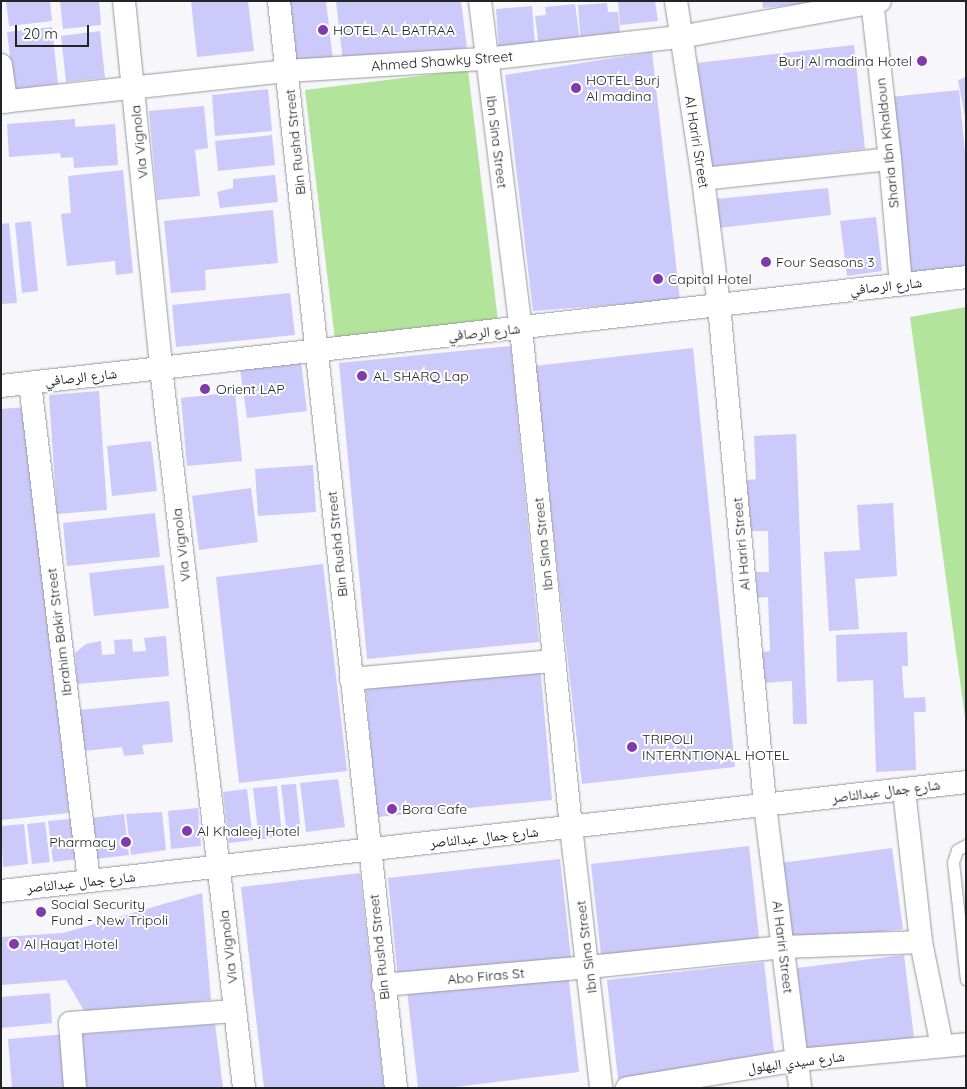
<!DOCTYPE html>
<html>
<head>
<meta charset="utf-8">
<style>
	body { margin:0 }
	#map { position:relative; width:967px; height:1089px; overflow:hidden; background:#f6f6fb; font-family:Quicksand,"Noto Naskh Arabic",sans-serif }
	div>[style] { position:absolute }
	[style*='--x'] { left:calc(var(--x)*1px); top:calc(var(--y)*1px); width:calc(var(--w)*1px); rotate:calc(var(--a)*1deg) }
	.green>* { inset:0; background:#b3e49b }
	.building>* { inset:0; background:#cccafb }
	.roads { filter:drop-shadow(0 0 1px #98989d) drop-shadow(0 0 1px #98989d) }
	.service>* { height:11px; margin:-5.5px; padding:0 5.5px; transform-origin:5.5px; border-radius:5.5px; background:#fff }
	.minor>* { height:22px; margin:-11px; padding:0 11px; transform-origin:11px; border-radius:11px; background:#fff }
	.dots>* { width:14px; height:14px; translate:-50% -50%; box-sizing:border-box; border:2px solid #fff; border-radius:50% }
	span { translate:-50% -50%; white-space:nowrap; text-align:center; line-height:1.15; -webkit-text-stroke:4px #fff; paint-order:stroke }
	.poi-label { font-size:14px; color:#242426 }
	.left { translate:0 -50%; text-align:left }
	.right { translate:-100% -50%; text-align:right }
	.street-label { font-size:14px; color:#242426 }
	.frame { position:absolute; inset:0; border:2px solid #242426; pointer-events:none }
	.scale { position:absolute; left:15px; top:25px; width:74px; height:22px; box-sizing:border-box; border:2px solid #242426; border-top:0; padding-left:6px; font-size:15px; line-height:18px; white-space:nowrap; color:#242426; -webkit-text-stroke:4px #fff; paint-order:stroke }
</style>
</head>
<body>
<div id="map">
	<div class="green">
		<i style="clip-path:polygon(468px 70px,498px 321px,335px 340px,305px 90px)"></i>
		<i style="clip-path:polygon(966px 307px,966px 724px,910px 317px)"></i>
	</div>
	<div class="building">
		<i style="clip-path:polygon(6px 1px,50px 1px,52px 21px,9px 26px)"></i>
		<i style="clip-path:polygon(60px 1px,99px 1px,101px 25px,63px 29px)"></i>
		<i style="clip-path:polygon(191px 1px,248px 1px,254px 51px,197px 57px)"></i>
		<i style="clip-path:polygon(283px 1px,326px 1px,333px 60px,290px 65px)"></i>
		<i style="clip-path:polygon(336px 1px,461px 1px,467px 48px,343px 62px)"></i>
		<i style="clip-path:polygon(618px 1px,655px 1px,658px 21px,620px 25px)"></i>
		<i style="clip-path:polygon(762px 1px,811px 1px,811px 3px,763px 8px)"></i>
		<i style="clip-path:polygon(607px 3px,608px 12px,618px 12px,621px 43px,581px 46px,578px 5px)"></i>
		<i style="clip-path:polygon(575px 4px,580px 41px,539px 47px,535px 16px,546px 15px,545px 7px)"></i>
		<i style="clip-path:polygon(532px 6px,535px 45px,499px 48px,496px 9px)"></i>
		<i style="clip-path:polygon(52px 27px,58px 84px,14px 89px,7px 32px)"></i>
		<i style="clip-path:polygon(100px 31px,105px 78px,66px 82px,61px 36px)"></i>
		<i style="clip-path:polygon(854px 45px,865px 149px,708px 167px,697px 63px)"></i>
		<i style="clip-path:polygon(652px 52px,680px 300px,533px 311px,505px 75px)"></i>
		<i style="clip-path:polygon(966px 77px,966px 117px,965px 117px,958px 80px)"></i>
		<i style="clip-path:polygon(268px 89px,272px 131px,215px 136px,212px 95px)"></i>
		<i style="clip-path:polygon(959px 90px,966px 162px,966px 271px,906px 277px,890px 97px)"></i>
		<i style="clip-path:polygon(204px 106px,208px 148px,195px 150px,200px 196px,157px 200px,149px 111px)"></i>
		<i style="clip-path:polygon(75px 119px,75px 127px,115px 124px,118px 165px,74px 168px,73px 157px,61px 158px,60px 153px,9px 157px,7px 124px)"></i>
		<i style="clip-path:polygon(272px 135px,275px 165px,218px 171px,215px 141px)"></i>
		<i style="clip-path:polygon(123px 170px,133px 273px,116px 275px,115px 261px,67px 266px,61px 214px,71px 213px,68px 176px)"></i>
		<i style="clip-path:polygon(275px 175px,278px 202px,220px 208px,217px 192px,233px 188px,233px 179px)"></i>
		<i style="clip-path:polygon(828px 188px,831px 215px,718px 228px,716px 199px)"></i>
		<i style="clip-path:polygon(273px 210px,278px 263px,205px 270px,206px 290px,171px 293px,164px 221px)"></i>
		<i style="clip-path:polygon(876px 217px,882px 271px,847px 276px,840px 221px)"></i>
		<i style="clip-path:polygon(31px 221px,38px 291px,22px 293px,15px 223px)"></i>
		<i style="clip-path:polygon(9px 223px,17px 303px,1px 304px,1px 224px)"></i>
		<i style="clip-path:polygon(290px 293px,295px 335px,176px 347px,172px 305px)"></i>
		<i style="clip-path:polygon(511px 346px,539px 642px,367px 659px,339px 363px)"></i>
		<i style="clip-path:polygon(693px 348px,735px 767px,582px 784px,534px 366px)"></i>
		<i style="clip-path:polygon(301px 361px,307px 411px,247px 418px,240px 369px)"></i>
		<i style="clip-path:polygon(99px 391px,107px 510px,57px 514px,49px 395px)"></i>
		<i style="clip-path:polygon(235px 392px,242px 461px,187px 466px,181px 398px)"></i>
		<i style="clip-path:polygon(26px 407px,69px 813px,1px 820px,1px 409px)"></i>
		<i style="clip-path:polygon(796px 434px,807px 724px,793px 724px,792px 681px,762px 683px,761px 652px,770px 651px,768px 597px,757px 598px,756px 572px,769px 572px,768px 531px,749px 531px,747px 480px,756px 479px,754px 436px)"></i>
		<i style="clip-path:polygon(151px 441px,157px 491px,112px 496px,107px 446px)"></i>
		<i style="clip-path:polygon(313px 465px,316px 512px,258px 516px,255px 469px)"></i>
		<i style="clip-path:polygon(251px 488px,258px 542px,199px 550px,192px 496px)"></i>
		<i style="clip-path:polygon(893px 503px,897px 576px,855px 579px,859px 629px,829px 631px,824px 552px,860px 550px,857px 505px)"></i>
		<i style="clip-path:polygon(155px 513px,160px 557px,67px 566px,63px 523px)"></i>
		<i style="clip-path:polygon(323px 564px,347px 771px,239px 783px,216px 577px)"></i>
		<i style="clip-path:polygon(164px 565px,169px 608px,94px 616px,89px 573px)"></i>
		<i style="clip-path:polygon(907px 632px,908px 666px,902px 666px,904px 698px,925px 697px,926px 712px,914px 712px,916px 770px,876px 772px,873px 680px,837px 682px,836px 635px)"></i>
		<i style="clip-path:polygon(166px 636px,169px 676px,77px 684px,75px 653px,86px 644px,101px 641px,102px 655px,115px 654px,114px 640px,132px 639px,133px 652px,146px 651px,144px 638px)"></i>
		<i style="clip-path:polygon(540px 664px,552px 800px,377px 817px,365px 681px)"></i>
		<i style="clip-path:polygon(169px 701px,173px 742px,142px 745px,144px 754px,124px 756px,122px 747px,84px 751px,80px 710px)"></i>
		<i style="clip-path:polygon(338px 779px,345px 827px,306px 832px,300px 783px)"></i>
		<i style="clip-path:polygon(296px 784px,301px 833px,287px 835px,281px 785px)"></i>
		<i style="clip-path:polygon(277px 786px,282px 835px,259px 840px,253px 788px)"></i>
		<i style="clip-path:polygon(247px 789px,253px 840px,229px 843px,223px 792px)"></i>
		<i style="clip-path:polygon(198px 808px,201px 846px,171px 849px,168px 811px)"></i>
		<i style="clip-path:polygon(162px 812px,166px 850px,131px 855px,126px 814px)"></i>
		<i style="clip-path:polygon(124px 814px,129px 855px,95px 859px,91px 818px)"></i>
		<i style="clip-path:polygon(69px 819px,72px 820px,78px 859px,53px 862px,48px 821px)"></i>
		<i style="clip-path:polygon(45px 822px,50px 862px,32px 864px,27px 824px)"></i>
		<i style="clip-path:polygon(24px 824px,28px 864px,3px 867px,1px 826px)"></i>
		<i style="clip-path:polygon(749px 846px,760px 946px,602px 964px,591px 864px)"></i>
		<i style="clip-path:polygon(892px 848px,903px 929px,792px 944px,781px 863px)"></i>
		<i style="clip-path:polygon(560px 859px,571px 959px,398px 979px,388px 878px)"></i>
		<i style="clip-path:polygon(360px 873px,384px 1088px,264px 1088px,241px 887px)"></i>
		<i style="clip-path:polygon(202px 893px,211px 1000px,86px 1014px,66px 980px,1px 985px,1px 937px,63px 933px)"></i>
		<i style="clip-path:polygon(904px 955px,915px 1046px,808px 1059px,797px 968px)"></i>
		<i style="clip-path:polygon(764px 962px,775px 1061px,618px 1079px,607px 980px)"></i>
		<i style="clip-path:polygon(568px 972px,579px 1072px,447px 1088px,418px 1088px,407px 990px)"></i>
		<i style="clip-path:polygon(50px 993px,52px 1023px,1px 1028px,1px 997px)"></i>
		<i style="clip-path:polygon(215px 1024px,223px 1088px,80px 1088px,73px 1035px)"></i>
		<i style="clip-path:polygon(67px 1034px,71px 1088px,12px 1088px,8px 1039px)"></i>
	</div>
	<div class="roads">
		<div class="service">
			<i style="--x:966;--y:845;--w:10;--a:151"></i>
			<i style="--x:957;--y:850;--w:13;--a:108"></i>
			<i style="--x:953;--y:862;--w:118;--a:83.7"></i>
		</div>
		<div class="minor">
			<i style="--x:124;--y:1;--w:369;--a:84.2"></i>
			<i style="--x:161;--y:368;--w:725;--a:83.42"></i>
			<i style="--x:279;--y:1;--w:1093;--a:83.86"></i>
			<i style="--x:480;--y:1;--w:330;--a:82.9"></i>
			<i style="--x:521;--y:328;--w:501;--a:84.28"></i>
			<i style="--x:571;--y:827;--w:263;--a:83.4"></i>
			<i style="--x:676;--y:1;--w:180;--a:81.4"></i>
			<i style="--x:703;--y:179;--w:127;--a:82.8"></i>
			<i style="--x:719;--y:305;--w:502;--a:84.74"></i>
			<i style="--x:765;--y:805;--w:285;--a:82.9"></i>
			<i style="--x:872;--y:1;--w:159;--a:83.5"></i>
			<i style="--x:890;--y:159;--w:126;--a:85"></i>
			<i style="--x:1;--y:65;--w:37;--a:82"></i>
			<i style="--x:1;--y:102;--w:288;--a:-6.2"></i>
			<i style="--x:287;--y:71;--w:199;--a:-3.5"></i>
			<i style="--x:486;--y:59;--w:195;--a:-6.5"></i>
			<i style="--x:680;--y:37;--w:203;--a:-10.2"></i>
			<i style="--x:703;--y:179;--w:188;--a:-6.1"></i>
			<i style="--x:30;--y:383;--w:501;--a:83.24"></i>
			<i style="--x:1;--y:386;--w:971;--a:-6.44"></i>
			<i style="--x:351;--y:679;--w:204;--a:-5.1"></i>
			<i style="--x:904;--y:790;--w:153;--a:83.6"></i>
			<i style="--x:921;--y:942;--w:106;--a:78.6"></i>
			<i style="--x:1;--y:891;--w:971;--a:-6.44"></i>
			<i style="--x:383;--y:985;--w:207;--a:-5"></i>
			<i style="--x:589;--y:967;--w:195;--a:-5.9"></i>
			<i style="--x:783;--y:947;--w:138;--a:-2.1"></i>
			<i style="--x:75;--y:1088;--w:65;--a:-94.4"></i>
			<i style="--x:70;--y:1023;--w:165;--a:-4.2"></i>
			<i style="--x:627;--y:1088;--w:173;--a:-9.3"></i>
			<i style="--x:798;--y:1060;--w:169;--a:-5.4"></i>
		</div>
	</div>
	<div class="dots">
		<i style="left:323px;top:30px;background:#813aac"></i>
		<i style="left:922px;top:61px;background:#813aac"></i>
		<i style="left:576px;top:88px;background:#813aac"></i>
		<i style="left:766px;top:262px;background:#813aac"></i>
		<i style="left:658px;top:279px;background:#813aac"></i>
		<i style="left:362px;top:376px;background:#813aac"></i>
		<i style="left:205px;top:389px;background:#813aac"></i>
		<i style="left:632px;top:747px;background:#813aac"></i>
		<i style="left:392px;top:809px;background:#813aac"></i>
		<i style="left:187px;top:831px;background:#813aac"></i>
		<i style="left:126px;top:842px;background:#813aac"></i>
		<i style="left:41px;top:912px;background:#813aac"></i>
		<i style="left:14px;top:944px;background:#813aac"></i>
	</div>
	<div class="poi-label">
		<span class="left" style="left:333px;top:30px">HOTEL AL BATRAA</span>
		<span class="right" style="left:912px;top:61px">Burj Al madina Hotel</span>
		<span class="left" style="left:586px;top:88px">HOTEL Burj<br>Al madina</span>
		<span class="left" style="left:776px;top:262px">Four Seasons 3</span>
		<span class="left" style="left:668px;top:279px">Capital Hotel</span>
		<span class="left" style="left:373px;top:376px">AL SHARQ Lap</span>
		<span class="left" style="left:216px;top:389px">Orient LAP</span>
		<span class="left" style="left:642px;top:747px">TRIPOLI<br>INTERNTIONAL HOTEL</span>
		<span class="left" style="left:402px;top:809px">Bora Cafe</span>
		<span class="left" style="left:197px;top:831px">Al Khaleej Hotel</span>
		<span class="right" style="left:116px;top:842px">Pharmacy</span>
		<span class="left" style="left:51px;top:912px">Social Security<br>Fund - New Tripoli</span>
		<span class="left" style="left:24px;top:944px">Al Hayat Hotel</span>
	</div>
	<div class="street-label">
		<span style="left:442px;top:61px;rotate:-4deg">Ahmed Shawky Street</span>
		<span style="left:139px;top:142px;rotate:-96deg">Via Vignola</span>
		<span style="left:295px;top:142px;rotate:-96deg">Bin Rushd Street</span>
		<span style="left:497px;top:142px;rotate:83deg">Ibn Sina Street</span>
		<span style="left:697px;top:142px;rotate:81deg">Al Hariri Street</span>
		<span style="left:887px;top:143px;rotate:-96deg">Sharia Ibn Khaldoun</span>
		<span style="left:886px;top:286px;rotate:-6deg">شارع الرصافي</span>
		<span style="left:484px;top:332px;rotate:-6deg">شارع الرصافي</span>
		<span style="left:81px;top:377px;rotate:-6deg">شارع الرصافي</span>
		<span style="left:337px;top:544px;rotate:-96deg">Bin Rushd Street</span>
		<span style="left:543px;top:544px;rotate:-96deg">Ibn Sina Street</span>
		<span style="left:741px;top:544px;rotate:-95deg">Al Hariri Street</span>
		<span style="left:181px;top:545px;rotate:-97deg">Via Vignola</span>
		<span style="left:59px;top:632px;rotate:-97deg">Ibrahim Bakir Street</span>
		<span style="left:886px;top:791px;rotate:-7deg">شارع جمال عبدالناصر</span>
		<span style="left:484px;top:837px;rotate:-6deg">شارع جمال عبدالناصر</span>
		<span style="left:81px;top:882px;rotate:-6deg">شارع جمال عبدالناصر</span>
		<span style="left:228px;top:947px;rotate:-97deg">Via Vignola</span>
		<span style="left:379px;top:947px;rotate:-96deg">Bin Rushd Street</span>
		<span style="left:586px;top:947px;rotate:-97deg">Ibn Sina Street</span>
		<span style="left:783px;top:947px;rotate:83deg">Al Hariri Street</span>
		<span style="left:486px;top:976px;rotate:-5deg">Abo Firas St</span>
		<span style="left:796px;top:1062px;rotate:-7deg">شارع سيدي البهلول</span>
	</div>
	<div class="frame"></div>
	<div class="scale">20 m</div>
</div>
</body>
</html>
